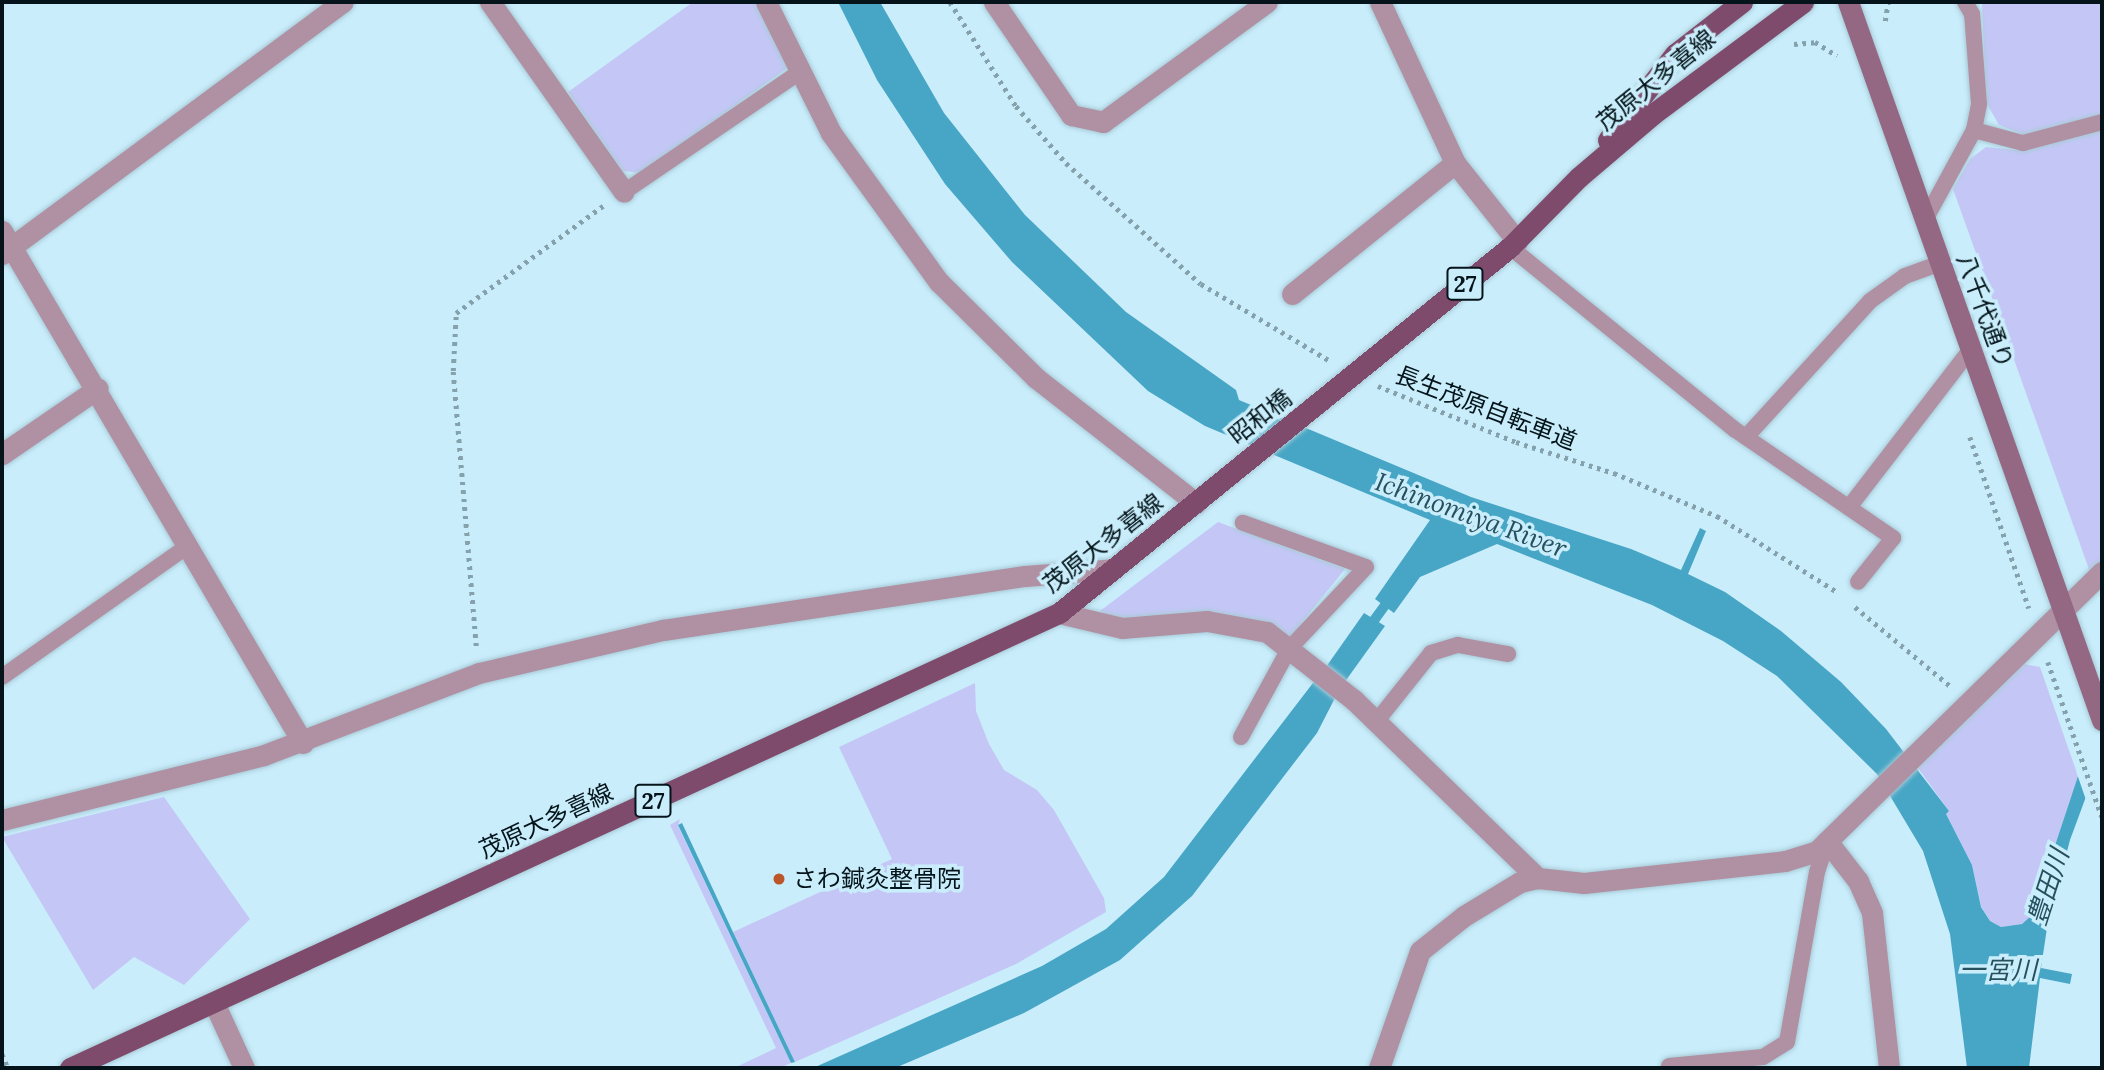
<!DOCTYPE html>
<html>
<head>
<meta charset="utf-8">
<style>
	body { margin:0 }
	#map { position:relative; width:2104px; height:1070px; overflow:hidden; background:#c9edfb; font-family:Lora,"Noto Sans JP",serif }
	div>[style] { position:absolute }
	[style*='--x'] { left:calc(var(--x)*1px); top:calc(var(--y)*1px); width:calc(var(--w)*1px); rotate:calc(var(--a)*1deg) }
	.green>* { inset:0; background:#c4c7f6 }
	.water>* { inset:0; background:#47a6c5 }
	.pier>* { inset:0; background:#c9edfb }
	.stream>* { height:10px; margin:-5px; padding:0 5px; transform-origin:5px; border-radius:5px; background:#47a6c5 }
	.path>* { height:4.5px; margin-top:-2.25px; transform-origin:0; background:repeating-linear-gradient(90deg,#84a1ac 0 3.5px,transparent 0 8.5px) }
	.roads { filter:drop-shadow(0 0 2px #a9cad7) drop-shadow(0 0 2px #a9cad7) }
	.lane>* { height:16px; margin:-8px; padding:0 8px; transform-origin:8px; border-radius:8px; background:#b091a3 }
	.street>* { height:21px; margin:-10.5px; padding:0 10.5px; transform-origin:10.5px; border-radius:10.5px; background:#b091a3 }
	.secondary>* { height:21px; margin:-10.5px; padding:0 10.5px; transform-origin:10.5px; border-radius:10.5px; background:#946883 }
	.primary>* { height:21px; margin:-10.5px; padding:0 10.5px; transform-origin:10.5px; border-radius:10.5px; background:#7f4b6c }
	.dots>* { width:19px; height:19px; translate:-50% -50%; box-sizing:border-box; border:4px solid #c9edfb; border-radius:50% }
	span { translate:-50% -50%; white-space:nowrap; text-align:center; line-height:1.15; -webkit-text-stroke:7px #c9edfb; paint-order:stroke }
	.shield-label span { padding:2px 5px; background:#c9edfb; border:2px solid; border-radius:5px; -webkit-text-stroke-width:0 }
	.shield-label { font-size:23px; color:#04141a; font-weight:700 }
	.street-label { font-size:24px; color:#04141a }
	.poi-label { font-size:24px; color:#04141a }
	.left { translate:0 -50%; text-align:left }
	.water-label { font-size:26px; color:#27505e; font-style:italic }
	.frame { position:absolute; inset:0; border:4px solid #04141a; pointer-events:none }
</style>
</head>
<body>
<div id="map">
	<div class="green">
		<i style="clip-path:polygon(693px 2px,760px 2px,790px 66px,642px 173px,623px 171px,568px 92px)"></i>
		<i style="clip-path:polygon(1982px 2px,2102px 2px,2102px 115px,2025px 135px,1999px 125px,1986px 102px)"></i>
		<i style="clip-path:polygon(2102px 130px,2102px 562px,2090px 572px,1953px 189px,1970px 159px,1986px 147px,2016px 150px)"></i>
		<i style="clip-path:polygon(1218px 522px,1345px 569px,1290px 637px,1117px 620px,1100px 611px)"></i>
		<i style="clip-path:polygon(2024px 664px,2040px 667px,2078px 776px,2032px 915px,2022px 924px,2001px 927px,1990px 921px,1981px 906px,1972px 865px,1946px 814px,1949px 811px,1918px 768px)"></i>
		<i style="clip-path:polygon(975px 683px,976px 711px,989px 744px,1004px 770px,1037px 790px,1054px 810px,1104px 898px,1106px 912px,1016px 964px,795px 1062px,733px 932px,892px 859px,839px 747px)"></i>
		<i style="clip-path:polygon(164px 797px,250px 919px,184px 985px,134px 957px,93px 990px,2px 837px)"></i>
		<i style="clip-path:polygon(680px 819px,678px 826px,791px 1063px,779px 1068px,734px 1068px,776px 1048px,670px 825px)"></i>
	</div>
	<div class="water">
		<i style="clip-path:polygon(838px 2px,880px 2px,944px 113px,1025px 215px,1126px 312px,1236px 390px,1239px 400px,1471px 497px,1631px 549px,1681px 570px,1700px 528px,1706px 531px,1688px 574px,1725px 592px,1781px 631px,1841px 682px,1886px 729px,1949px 811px,1946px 814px,1972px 865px,1981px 907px,1990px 921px,2001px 927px,2022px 924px,2032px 915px,2078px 776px,2102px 730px,2094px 775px,2070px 840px,2047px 928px,2041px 968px,2072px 974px,2070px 984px,2040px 978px,2029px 1068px,1967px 1068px,1950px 934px,1923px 851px,1877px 774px,1777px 676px,1723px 641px,1652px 605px,1497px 544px,1420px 577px,1394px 613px,1375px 599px,1430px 520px,1205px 426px,1148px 391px,1012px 262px,945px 184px,877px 80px)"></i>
		<i style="clip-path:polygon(1364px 613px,1385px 626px,1344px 683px,1326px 667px)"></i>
		<i style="clip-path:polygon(1316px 679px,1336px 696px,1317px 733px,1192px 896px,1120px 960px,1024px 1013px,895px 1068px,813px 1068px,1042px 966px,1106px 929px,1164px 877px)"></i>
		<i style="clip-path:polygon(682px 823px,733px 932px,795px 1062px,791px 1063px,678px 825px)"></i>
	</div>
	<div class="pier">
		<i style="clip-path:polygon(2102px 726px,2102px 767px,2087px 803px,2076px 771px)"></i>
	</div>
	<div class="stream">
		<i style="--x:1367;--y:630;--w:41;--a:-54"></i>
	</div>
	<div class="path">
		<i style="--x:950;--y:2;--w:123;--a:57.6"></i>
		<i style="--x:1016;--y:106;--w:76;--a:48.7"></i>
		<i style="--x:1066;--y:163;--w:181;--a:41.9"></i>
		<i style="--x:1201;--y:284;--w:150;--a:30.8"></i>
		<i style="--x:1885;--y:21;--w:19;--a:-81"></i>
		<i style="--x:1794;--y:44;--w:21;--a:-5"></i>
		<i style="--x:1815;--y:42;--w:26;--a:32"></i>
		<i style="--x:1378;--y:386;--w:149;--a:22.1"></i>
		<i style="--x:1516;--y:442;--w:103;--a:17.6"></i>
		<i style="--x:1614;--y:473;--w:112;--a:22.7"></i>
		<i style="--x:1717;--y:516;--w:142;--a:32.3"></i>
		<i style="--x:1970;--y:437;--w:181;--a:71"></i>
		<i style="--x:1855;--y:607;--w:124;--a:39.7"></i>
		<i style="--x:476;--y:646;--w:276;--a:-94.8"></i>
		<i style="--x:453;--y:371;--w:58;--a:-87"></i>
		<i style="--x:456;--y:313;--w:182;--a:-36.1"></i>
		<i style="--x:2048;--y:662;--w:164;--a:70.8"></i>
		<i style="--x:2;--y:1054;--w:15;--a:67"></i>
	</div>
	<div class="roads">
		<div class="lane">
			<i style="--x:1974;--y:130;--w:51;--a:14.9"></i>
			<i style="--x:2023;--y:143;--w:82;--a:-14.9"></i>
			<i style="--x:624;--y:192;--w:213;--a:-34.3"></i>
			<i style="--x:1925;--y:220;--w:102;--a:-61.4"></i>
			<i style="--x:1974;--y:130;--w:26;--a:-79"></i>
			<i style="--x:1979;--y:104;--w:90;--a:-94.4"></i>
			<i style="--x:1972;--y:14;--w:14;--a:-120"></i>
			<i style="--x:1510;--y:247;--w:289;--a:39.1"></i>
			<i style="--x:1734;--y:429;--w:193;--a:34.4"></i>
			<i style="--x:1893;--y:538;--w:56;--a:128.5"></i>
			<i style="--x:1746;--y:437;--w:184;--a:-47.6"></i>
			<i style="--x:1870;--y:301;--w:43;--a:-35.5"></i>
			<i style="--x:1905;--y:276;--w:37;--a:-20"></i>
			<i style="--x:1850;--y:506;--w:198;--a:-52.4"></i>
			<i style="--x:2;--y:677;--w:229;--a:-35.2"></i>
			<i style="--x:1376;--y:722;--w:88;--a:-51.4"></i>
			<i style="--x:1431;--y:653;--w:28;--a:-17"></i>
			<i style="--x:1458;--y:645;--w:51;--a:10.2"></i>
			<i style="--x:1241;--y:737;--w:100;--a:-61.4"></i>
			<i style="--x:1289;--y:649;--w:112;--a:-46.8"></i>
			<i style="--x:1366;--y:567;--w:131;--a:-160.3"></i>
			<i style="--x:1669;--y:1066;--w:94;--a:-5.5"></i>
			<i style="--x:1763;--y:1057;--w:28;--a:-32"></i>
			<i style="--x:1787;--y:1042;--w:173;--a:-80"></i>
			<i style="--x:1817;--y:872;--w:33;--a:-72"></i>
		</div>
		<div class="street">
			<i style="--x:490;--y:2;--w:232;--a:54.8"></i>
			<i style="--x:766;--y:2;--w:146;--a:63.6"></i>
			<i style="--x:831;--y:133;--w:184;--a:54.1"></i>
			<i style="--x:939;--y:282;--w:136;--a:44.7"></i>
			<i style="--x:1036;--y:378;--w:203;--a:38"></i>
			<i style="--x:994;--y:2;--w:137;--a:55.7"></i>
			<i style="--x:1071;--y:115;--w:33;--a:12"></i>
			<i style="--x:1103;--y:122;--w:203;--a:-36.2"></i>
			<i style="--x:1380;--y:2;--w:178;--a:65"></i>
			<i style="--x:1455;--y:163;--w:100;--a:51.5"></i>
			<i style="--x:2;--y:231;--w:594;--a:59.55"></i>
			<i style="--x:2;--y:254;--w:424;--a:-36.5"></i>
			<i style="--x:1292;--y:294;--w:209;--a:-38.8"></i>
			<i style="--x:2;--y:454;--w:116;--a:-34.5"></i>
			<i style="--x:1059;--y:613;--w:65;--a:13.4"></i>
			<i style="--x:1122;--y:628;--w:85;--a:-4.7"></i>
			<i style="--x:1207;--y:621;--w:61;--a:10.4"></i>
			<i style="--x:1267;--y:632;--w:110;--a:38"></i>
			<i style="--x:1354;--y:700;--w:256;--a:44.1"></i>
			<i style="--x:2;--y:820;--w:270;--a:-13.9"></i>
			<i style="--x:264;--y:755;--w:230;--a:-20.9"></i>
			<i style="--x:479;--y:673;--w:189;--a:-13.2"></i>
			<i style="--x:663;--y:630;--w:366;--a:-8.5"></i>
			<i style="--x:1025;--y:576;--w:88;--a:-4.5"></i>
			<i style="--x:1827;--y:841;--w:51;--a:52.2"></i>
			<i style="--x:1858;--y:881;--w:35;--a:66"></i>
			<i style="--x:1872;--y:913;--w:156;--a:83.7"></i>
			<i style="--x:214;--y:1003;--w:72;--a:65.2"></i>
			<i style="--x:1379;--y:1068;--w:124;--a:-70.7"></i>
			<i style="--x:1420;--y:951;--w:56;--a:-38.5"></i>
			<i style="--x:1464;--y:916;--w:66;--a:-31.3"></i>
			<i style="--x:1520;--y:882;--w:18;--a:-13"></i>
			<i style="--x:1538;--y:878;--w:46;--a:6.2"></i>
			<i style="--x:1584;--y:883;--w:202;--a:-6.2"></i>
			<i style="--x:1785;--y:861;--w:34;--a:-17"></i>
			<i style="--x:1817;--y:851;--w:399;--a:-44.4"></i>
		</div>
		<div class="secondary">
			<i style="--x:1848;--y:2;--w:762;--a:70.52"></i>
		</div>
		<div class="primary">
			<i style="--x:1608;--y:140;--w:109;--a:-52.1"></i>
			<i style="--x:1675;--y:54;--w:85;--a:-37.8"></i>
			<i style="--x:70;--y:1068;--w:1089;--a:-24.71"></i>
			<i style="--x:1059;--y:613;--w:581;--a:-39.06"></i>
			<i style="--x:1510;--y:247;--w:98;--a:-45.4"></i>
			<i style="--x:1579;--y:177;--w:97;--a:-40.4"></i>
			<i style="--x:1653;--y:114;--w:187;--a:-36.7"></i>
		</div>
	</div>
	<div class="dots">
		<i style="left:779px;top:879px;background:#bc5629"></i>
	</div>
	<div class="shield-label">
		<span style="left:1465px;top:284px">27</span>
		<span style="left:653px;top:801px">27</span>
	</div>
	<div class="street-label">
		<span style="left:1656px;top:80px;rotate:-39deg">茂原大多喜線</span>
		<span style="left:1985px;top:311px;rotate:70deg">八千代通り</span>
		<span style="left:1486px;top:408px;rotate:21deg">長生茂原自転車道</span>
		<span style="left:1260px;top:417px;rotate:-38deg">昭和橋</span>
		<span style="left:1103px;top:543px;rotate:-38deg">茂原大多喜線</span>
		<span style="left:546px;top:821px;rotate:-25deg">茂原大多喜線</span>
	</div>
	<div class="poi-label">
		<span class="left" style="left:793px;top:879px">さわ鍼灸整骨院</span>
	</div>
	<div class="water-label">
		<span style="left:1471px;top:515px;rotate:20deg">Ichinomiya River</span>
		<span style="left:2048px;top:887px;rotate:-72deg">豊田川</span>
		<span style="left:1998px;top:970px">一宮川</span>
	</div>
	<div class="frame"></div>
</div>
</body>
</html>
